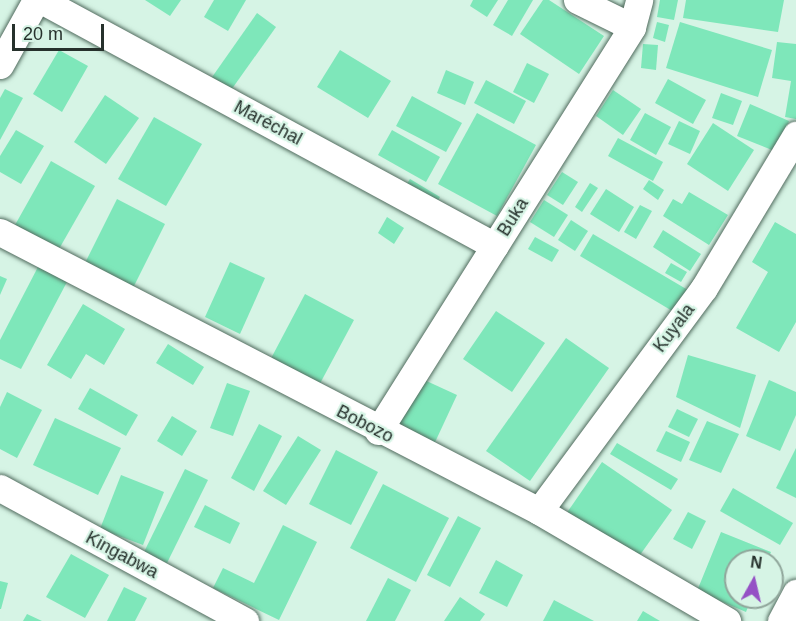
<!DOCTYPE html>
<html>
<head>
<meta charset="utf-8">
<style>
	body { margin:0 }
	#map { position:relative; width:796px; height:621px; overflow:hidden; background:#d6f4e5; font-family:Helvetica,sans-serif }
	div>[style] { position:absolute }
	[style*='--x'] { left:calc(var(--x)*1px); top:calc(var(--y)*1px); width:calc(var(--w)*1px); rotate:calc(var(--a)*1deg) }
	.building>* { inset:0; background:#7ee7ba }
	.roads { filter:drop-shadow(0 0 2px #516b5e) drop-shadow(0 0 2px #516b5e) }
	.street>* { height:27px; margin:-13.5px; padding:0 13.5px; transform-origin:13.5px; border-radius:13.5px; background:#fff }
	span { translate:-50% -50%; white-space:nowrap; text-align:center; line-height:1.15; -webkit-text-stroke:4.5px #d6f4e5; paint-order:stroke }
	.street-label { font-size:18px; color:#26312c }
	.north { position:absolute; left:724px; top:549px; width:60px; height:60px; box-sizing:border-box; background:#d6f4e5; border:2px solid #90a69b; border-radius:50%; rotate:8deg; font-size:16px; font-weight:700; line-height:24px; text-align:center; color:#26312c }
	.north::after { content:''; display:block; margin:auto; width:21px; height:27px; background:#9551c5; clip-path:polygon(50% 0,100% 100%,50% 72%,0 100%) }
	.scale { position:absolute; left:12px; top:24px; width:92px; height:27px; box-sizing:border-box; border:3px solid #26312c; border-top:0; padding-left:8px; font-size:18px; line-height:21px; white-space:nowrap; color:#26312c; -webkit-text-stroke:4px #d6f4e5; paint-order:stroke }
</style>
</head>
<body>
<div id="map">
	<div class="building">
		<i style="clip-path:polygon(145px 0,181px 0,170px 16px)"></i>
		<i style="clip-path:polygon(214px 0,246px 0,228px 31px,204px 17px)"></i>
		<i style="clip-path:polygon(473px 0,498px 0,487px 17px,470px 6px)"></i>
		<i style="clip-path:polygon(508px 0,533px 0,512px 36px,493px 25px)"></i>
		<i style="clip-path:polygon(543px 0,549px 0,604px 36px,579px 74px,520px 34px)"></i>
		<i style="clip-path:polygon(660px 0,678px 0,674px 20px,657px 17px)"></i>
		<i style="clip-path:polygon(686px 0,784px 0,778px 32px,683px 18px)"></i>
		<i style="clip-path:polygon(257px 13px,276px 27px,229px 93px,210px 80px)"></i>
		<i style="clip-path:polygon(657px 22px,669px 25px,665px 42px,653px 38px)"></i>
		<i style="clip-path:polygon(680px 22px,772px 50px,758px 97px,666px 68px)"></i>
		<i style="clip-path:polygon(777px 42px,796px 44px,796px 119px,785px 117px,791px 81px,772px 78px)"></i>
		<i style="clip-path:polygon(643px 44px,658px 45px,656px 70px,641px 68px)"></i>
		<i style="clip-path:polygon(59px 50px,88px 66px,62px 112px,33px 94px)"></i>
		<i style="clip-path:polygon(340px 50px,391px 81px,368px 118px,317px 87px)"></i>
		<i style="clip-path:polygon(527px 63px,549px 74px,534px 103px,513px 92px)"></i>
		<i style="clip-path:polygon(446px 70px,474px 82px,465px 105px,437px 93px)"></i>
		<i style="clip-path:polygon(668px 79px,706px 100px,693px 124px,655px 103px)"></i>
		<i style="clip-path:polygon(486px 80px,526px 101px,514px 124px,474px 103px)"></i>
		<i style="clip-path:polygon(5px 89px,23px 98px,0 140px,0 98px)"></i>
		<i style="clip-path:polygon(613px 90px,641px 109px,623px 135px,596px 116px)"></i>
		<i style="clip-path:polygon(721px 93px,742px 101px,733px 125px,712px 118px)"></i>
		<i style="clip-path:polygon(105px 95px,139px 118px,106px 164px,74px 142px)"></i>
		<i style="clip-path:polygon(412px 96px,462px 123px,446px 152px,396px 126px)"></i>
		<i style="clip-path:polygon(750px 104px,789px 121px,777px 152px,737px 136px)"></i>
		<i style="clip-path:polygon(477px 113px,536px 145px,497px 216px,438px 184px)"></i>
		<i style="clip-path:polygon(645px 113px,671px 127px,656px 155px,630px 140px)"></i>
		<i style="clip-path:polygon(154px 117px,202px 144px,166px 206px,118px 179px)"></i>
		<i style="clip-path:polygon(679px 121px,700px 131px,690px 154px,668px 144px)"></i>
		<i style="clip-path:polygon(713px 123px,754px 150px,728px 191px,687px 164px)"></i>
		<i style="clip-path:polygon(16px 130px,44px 146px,21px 184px,0 172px,0 156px)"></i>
		<i style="clip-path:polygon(392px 130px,440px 157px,426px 182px,378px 155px)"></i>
		<i style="clip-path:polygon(618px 138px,663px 162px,653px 181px,608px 156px)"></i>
		<i style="clip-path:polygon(51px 161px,95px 186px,59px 249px,15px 225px)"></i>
		<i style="clip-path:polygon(562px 172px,578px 182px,563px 205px,547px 195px)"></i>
		<i style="clip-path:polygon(410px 179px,440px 197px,434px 207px,404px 188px)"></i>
		<i style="clip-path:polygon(649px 180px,664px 190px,658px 200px,643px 189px)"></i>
		<i style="clip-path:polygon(590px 183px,598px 188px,582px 212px,575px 207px)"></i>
		<i style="clip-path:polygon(606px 189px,634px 207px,619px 232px,590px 214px)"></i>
		<i style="clip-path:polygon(689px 192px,728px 215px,709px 245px,663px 216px,673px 199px,682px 204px)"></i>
		<i style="clip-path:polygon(117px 199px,165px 224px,132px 290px,83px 267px)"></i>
		<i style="clip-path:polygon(544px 200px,568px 215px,554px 237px,530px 222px)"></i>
		<i style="clip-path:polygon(640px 205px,652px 211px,636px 239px,624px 232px)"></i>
		<i style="clip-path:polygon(387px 217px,404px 228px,394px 244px,378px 233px)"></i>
		<i style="clip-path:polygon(571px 220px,588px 231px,575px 251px,558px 240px)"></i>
		<i style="clip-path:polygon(775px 222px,796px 234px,796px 322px,779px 352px,736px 328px,768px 272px,752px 262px)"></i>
		<i style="clip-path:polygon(663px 230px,701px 254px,690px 271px,653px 247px)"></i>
		<i style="clip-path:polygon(593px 234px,693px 293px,679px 315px,580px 256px)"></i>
		<i style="clip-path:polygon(535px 237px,559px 250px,552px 262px,528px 249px)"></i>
		<i style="clip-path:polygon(230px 262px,265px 278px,240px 334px,205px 317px)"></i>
		<i style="clip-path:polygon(671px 263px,687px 272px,681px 282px,665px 273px)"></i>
		<i style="clip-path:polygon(39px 265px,68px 280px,21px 369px,0 359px,0 340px)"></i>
		<i style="clip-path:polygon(0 276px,7px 279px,0 295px)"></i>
		<i style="clip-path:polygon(305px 294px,354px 320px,316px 391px,267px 366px)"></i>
		<i style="clip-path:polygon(83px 304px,125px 329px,104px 365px,86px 354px,71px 379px,47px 365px)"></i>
		<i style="clip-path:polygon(496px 311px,545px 343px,512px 392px,463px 359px)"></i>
		<i style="clip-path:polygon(566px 338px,609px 368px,530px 481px,486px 451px)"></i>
		<i style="clip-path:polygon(168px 344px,204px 367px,193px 385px,156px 363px)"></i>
		<i style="clip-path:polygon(688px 355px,756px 375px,740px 428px,676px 397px)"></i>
		<i style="clip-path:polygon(420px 378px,457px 395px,430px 453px,392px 436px)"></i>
		<i style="clip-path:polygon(769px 380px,796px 392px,796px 415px,780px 451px,746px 436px)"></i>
		<i style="clip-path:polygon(227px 383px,250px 391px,233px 436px,210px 428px)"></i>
		<i style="clip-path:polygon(90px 388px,138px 415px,126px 436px,78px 409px)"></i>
		<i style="clip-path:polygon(7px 392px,42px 410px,17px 458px,0 449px,0 407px)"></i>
		<i style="clip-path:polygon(677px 409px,698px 419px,689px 437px,668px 427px)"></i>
		<i style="clip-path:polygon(172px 416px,197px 431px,182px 456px,157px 441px)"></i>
		<i style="clip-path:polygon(55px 418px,121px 448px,98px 495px,33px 465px)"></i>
		<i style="clip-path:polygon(707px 421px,739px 434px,721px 473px,689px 460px)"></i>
		<i style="clip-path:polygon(259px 424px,282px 436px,254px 491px,231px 478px)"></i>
		<i style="clip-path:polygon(666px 431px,690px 442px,681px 462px,656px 451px)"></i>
		<i style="clip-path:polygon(298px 436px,321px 450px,286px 505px,263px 491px)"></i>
		<i style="clip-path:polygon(617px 443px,678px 479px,671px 490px,610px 454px)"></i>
		<i style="clip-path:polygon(796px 448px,796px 498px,776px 488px)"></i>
		<i style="clip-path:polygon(336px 450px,378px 472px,351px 525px,309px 504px)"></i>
		<i style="clip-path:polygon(602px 462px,672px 510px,635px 562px,566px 514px)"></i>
		<i style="clip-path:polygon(185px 469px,208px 480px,167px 563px,144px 552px)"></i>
		<i style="clip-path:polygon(121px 475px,164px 492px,143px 545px,100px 529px)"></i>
		<i style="clip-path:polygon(383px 484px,449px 518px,416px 582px,350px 548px)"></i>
		<i style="clip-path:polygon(733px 488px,793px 523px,780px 545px,720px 511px)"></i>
		<i style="clip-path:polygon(205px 505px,240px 523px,230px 544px,194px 527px)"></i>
		<i style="clip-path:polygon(688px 512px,706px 521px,692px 549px,673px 539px)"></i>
		<i style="clip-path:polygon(458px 516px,481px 528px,450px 587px,427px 575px)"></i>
		<i style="clip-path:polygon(283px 525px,317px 542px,279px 620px,213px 588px,223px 568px,254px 583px)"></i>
		<i style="clip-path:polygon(721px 532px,771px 552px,767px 561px,736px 561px,736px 597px,752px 597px,746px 612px,697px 591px)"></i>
		<i style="clip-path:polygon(71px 554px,109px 575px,85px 618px,46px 597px)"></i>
		<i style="clip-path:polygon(496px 560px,523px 575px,507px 607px,479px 593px)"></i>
		<i style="clip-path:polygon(388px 578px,411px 590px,395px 621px,366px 621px)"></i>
		<i style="clip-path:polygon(0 581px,8px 583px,1px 609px,0 609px)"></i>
		<i style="clip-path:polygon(124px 587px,147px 598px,135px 621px,107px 621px)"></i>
		<i style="clip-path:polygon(460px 597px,485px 614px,480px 621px,444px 621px)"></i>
		<i style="clip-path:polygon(554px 600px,594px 621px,543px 621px)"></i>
		<i style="clip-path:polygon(643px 611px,660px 621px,637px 621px)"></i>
		<i style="clip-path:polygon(27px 614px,42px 621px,23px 621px)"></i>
	</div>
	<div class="roads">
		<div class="street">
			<i style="--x:41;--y:0;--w:516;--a:28.45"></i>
			<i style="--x:577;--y:0;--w:61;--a:26.1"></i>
			<i style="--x:0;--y:65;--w:74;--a:-61"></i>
			<i style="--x:0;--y:232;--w:607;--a:27.37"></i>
			<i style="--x:539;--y:511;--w:218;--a:30.3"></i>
			<i style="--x:378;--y:431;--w:477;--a:-57.8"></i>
			<i style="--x:632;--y:27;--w:28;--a:-75"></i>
			<i style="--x:0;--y:488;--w:279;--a:28.5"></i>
			<i style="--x:539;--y:511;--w:277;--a:-53.5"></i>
			<i style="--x:704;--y:288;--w:179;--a:-59"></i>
			<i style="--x:781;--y:621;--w:32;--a:-62"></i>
		</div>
	</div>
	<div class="street-label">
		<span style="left:268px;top:123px;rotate:28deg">Maréchal</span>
		<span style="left:513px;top:217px;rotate:-58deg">Buka</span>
		<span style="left:674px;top:328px;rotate:-53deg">Kuyala</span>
		<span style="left:365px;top:424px;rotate:27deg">Bobozo</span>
		<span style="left:122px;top:555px;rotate:28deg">Kingabwa</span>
	</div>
	<div class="north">N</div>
	<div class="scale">20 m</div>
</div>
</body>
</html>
